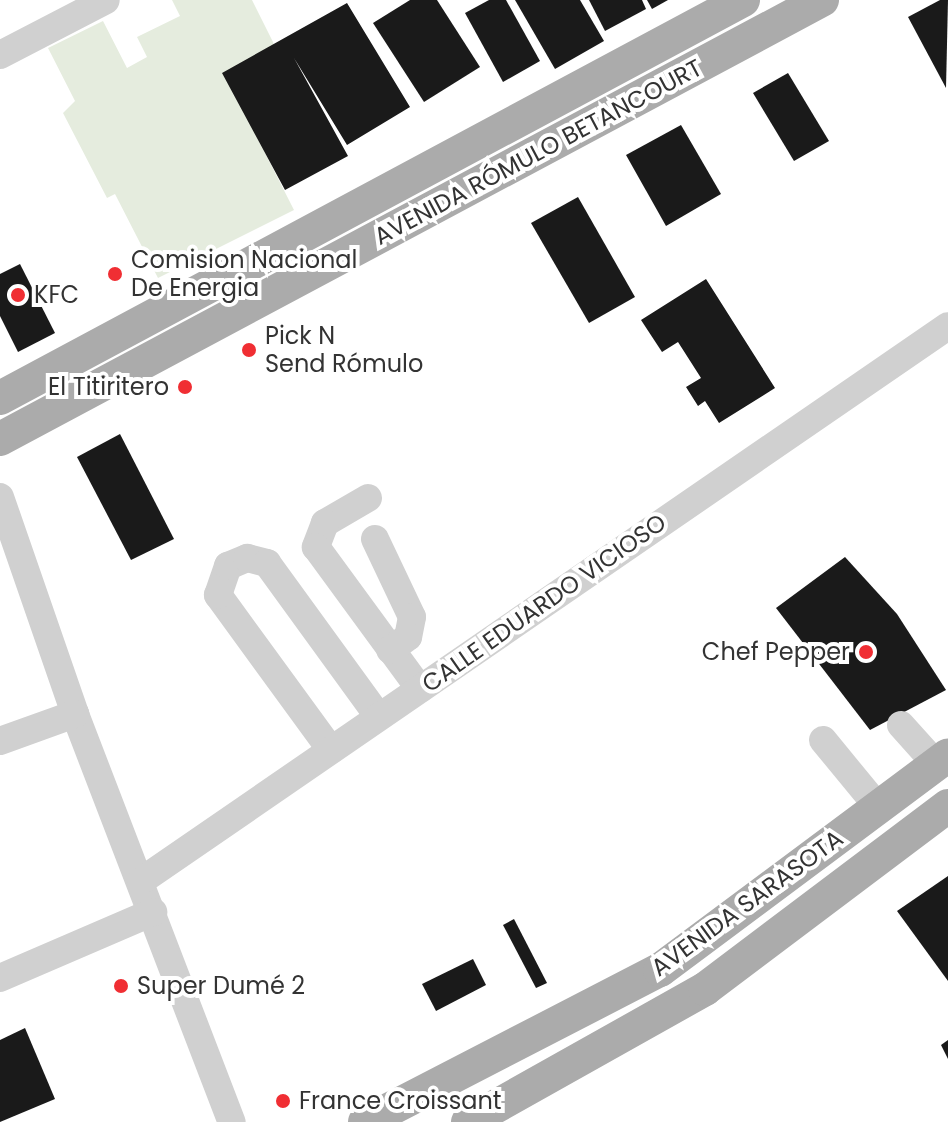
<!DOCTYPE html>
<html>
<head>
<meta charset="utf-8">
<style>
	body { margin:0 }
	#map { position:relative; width:948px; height:1122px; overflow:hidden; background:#fff; font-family:Poppins,sans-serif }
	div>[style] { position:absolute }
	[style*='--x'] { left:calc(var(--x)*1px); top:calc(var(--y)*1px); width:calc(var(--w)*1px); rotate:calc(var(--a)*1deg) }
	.green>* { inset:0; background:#e5ecde }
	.building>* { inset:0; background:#1a1a1a }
	.minor>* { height:28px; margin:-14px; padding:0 14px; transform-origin:14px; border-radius:14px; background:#d0d0d0 }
	.major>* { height:34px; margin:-17px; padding:0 17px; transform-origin:17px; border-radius:17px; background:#ababab }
	.dots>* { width:22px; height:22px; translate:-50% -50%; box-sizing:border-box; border:4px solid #fff; border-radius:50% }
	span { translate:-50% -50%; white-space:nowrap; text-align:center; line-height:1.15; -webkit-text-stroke:8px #fff; paint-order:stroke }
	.street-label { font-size:24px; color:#333 }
	.poi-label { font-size:24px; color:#333 }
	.left { translate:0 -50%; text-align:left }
	.right { translate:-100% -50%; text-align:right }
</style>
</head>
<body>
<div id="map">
	<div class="green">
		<i style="clip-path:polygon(172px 0,252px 0,277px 50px,226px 76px,294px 210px,158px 278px,115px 194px,107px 198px,63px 113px,75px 101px,48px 48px,103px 21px,127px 68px,147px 57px,137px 37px,180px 16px)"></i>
	</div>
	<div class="building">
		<i style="clip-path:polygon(410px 0,437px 0,480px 67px,424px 102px,373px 23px)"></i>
		<i style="clip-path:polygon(489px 0,506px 0,540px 61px,503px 82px,465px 13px)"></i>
		<i style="clip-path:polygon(515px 0,580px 0,604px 41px,555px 69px)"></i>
		<i style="clip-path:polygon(589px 0,642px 0,646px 9px,605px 31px)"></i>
		<i style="clip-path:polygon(647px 0,668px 0,652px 9px)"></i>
		<i style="clip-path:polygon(940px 0,948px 0,946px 88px,908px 17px)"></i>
		<i style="clip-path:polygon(347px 3px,410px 107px,347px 145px,294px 58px,348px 156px,285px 190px,222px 73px)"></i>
		<i style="clip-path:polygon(788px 73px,829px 141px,794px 161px,753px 93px)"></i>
		<i style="clip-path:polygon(681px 125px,721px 194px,666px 226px,626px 155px)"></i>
		<i style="clip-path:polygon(578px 197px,635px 297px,589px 323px,531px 223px)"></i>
		<i style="clip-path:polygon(20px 264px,55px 333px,18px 352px,0 316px,0 274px)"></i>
		<i style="clip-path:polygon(706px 279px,775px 388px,719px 423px,705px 401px,698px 406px,686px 387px,701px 378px,678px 342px,662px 352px,641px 320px)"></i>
		<i style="clip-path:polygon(120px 434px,174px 539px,131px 560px,77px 457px)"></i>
		<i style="clip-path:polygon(845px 557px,897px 614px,946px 690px,870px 730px,776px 608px)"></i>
		<i style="clip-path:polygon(948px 876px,948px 981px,897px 911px)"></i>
		<i style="clip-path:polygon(514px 919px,547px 983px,536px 988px,503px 925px)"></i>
		<i style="clip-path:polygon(473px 959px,486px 985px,436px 1011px,422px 984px)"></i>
		<i style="clip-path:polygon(25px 1028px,55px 1099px,0 1122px,0 1040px)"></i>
		<i style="clip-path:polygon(948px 1040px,948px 1059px,941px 1045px)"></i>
	</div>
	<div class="minor">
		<i style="--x:0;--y:55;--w:119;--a:-27.4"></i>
		<i style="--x:0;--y:497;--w:230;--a:70.9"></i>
		<i style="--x:75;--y:714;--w:437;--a:69"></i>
		<i style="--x:368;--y:498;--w:50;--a:149.8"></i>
		<i style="--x:325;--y:523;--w:26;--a:111"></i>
		<i style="--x:316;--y:547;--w:176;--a:53.8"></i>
		<i style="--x:375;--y:539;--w:86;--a:64.6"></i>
		<i style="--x:412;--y:617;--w:20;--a:101"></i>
		<i style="--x:408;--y:637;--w:22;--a:144"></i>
		<i style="--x:901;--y:725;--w:52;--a:48.1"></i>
		<i style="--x:823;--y:740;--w:87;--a:50.6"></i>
		<i style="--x:0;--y:741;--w:80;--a:-19.8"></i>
		<i style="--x:331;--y:750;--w:192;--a:-126.1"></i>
		<i style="--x:218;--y:595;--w:31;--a:-71"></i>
		<i style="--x:228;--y:566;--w:21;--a:-23"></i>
		<i style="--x:247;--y:558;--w:21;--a:14"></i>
		<i style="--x:267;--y:563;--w:190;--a:54"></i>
		<i style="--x:141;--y:881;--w:979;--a:-34.52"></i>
		<i style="--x:0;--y:978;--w:167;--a:-23.3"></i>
	</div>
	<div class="major">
		<i style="--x:0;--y:398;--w:843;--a:-28.18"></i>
		<i style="--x:0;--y:439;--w:932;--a:-28.11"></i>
		<i style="--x:365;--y:1122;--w:332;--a:-27.3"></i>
		<i style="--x:660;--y:970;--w:359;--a:-36.7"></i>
		<i style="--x:468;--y:1122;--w:272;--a:-29.3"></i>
		<i style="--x:705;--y:989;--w:304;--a:-37"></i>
	</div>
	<div class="dots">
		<i style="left:115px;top:274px;background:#f02e33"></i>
		<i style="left:18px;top:295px;background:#f02e33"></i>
		<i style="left:249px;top:350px;background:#f02e33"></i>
		<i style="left:185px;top:387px;background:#f02e33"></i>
		<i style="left:866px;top:652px;background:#f02e33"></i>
		<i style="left:121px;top:986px;background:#f02e33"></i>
		<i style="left:283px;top:1101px;background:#f02e33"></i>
	</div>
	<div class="street-label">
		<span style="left:538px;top:152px;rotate:-28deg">AVENIDA RÓMULO BETANCOURT</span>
		<span style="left:544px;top:603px;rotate:-35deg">CALLE EDUARDO VICIOSO</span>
		<span style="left:747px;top:903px;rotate:-36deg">AVENIDA SARASOTA</span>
	</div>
	<div class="poi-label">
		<span class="left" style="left:131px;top:274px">Comision Nacional<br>De Energia</span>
		<span class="left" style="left:34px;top:295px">KFC</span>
		<span class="left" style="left:265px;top:350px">Pick N<br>Send Rómulo</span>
		<span class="right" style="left:169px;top:387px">El Titiritero</span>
		<span class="right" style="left:850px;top:652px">Chef Pepper</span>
		<span class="left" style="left:137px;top:986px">Super Dumé 2</span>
		<span class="left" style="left:299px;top:1101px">France Croissant</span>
	</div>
</div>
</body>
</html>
